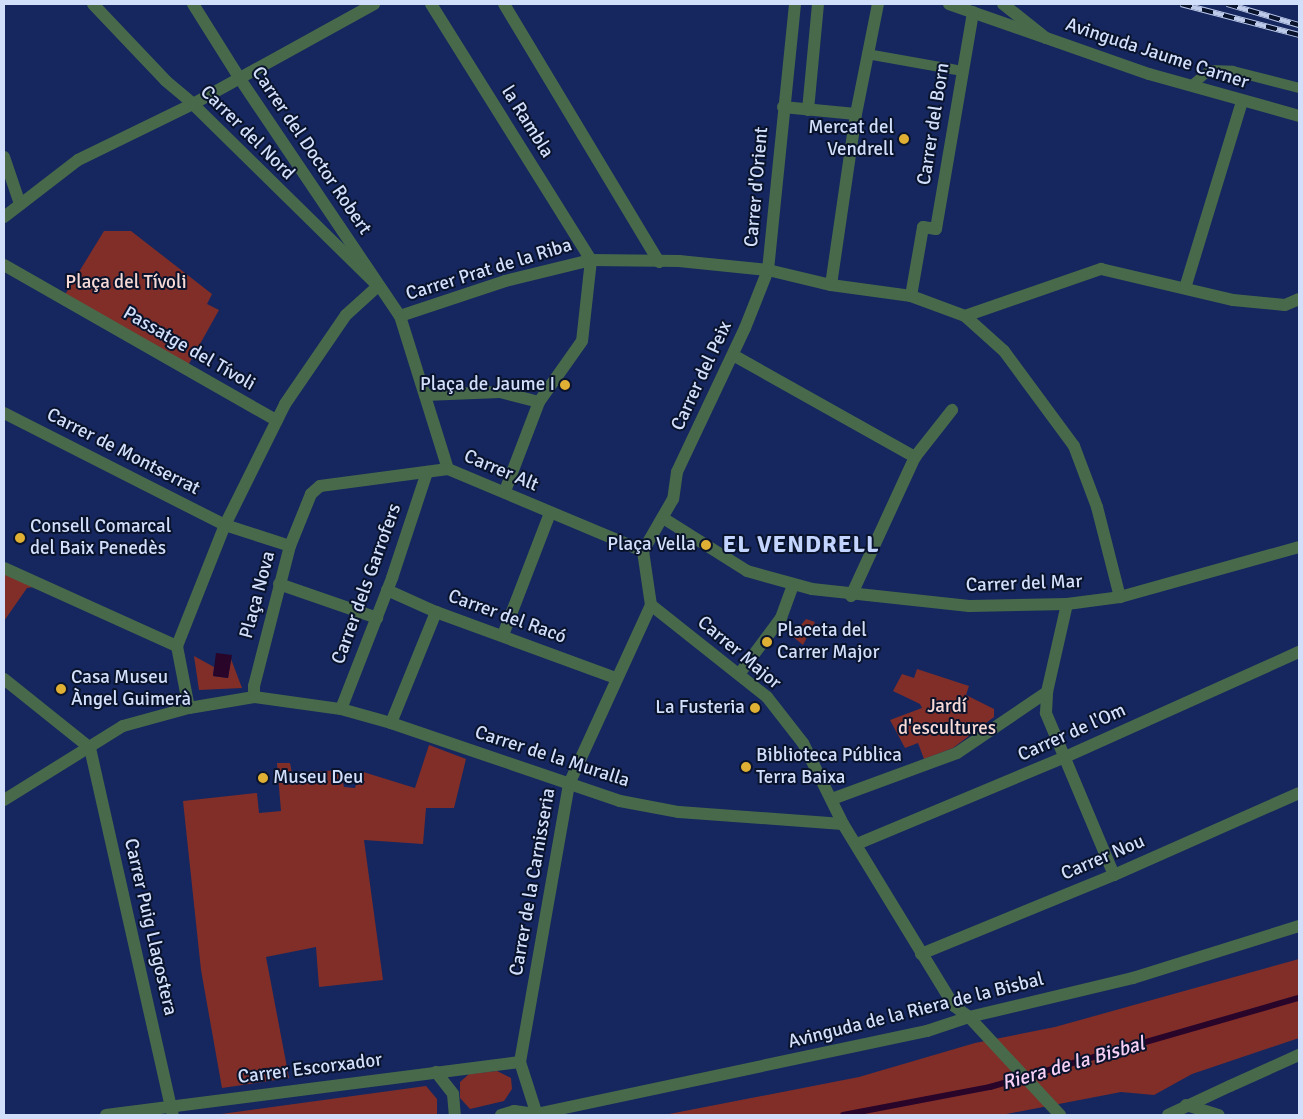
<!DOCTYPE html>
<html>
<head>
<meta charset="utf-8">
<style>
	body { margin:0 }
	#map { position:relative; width:1303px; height:1119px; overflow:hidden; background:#15275e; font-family:Signika,sans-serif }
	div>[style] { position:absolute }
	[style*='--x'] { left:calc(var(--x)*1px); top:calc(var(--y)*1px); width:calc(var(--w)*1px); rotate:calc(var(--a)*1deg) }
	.green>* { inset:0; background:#812e29 }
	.water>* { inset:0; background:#29052a }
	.stream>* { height:6px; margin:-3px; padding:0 3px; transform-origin:3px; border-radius:3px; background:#29052a }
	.service>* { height:10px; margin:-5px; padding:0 5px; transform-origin:5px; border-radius:5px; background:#49694b }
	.pedestrian>* { height:12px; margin:-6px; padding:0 6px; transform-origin:6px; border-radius:6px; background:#49694b }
	.minor>* { height:12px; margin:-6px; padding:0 6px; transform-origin:6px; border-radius:6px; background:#49694b }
	.tertiary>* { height:12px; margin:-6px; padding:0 6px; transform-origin:6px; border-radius:6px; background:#49694b }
	.rail>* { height:5.5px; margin-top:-2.75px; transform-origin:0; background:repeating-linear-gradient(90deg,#0a132c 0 11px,#bdcae9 0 22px); box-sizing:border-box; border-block:1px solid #bdcae9 }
	.dots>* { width:14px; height:14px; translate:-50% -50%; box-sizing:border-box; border:2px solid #0a132c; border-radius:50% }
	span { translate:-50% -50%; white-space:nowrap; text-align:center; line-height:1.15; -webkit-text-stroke:4px #0a132c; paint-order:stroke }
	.street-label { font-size:19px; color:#d2dffb }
	.poi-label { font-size:19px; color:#d2dffb }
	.right { translate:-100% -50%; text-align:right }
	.left { translate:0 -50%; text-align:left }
	.park-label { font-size:19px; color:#f7dad6 }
	.water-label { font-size:20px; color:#f7d0f6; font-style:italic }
	.district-label { font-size:24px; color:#c3d5fe; font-weight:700; letter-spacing:1px }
	.frame { position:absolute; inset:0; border:5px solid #d2dffb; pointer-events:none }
</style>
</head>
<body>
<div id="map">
	<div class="green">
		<i style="clip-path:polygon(104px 231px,131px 231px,212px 294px,207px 304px,219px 310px,186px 369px,63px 298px)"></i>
		<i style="clip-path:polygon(4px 574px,34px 587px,27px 588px,4px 621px)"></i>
		<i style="clip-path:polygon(806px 619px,815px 622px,803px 645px,792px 636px)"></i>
		<i style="clip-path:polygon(194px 656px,214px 667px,213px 676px,228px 678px,231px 659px,242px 688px,199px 690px)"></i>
		<i style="clip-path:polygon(917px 669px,969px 686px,966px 695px,994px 709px,994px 717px,953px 748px,924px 759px,918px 743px,905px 748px,890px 720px,922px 708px,920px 704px,893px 691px,902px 674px,914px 678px)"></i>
		<i style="clip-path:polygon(429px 745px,466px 759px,454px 808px,426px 808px,423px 844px,364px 840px,383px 980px,319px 987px,316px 947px,266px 957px,289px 1078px,222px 1088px,201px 970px,183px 801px,257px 793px,259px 813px,281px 811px,277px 763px,290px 763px,292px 773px,340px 770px,344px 787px,355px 788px,360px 771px,415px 788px)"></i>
		<i style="clip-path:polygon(1299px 959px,1299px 1038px,1192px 1074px,1154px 1095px,1121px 1092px,1001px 1115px,664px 1115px,859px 1077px,975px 1043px,1055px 1027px)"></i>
		<i style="clip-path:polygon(497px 1071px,511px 1078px,512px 1089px,504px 1101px,470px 1109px,460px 1098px,460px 1082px,469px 1074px)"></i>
		<i style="clip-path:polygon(426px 1086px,437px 1099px,437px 1115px,214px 1115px)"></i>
	</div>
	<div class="water">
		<i style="clip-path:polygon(216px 653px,232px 655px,228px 678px,213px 676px)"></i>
	</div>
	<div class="stream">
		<i style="--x:843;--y:1115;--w:150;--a:-10.8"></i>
		<i style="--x:990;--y:1087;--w:322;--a:-16.1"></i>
	</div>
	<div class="service">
		<i style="--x:867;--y:54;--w:97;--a:10.1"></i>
		<i style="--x:1192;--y:85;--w:23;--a:-40"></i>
		<i style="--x:1210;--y:70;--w:23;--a:2"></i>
		<i style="--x:1233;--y:71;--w:68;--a:14.4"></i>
	</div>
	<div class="pedestrian">
		<i style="--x:240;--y:79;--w:286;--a:56"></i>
		<i style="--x:400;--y:316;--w:160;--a:72.6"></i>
		<i style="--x:4;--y:265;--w:314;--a:29.7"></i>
		<i style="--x:768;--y:270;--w:62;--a:111.6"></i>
		<i style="--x:745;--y:328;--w:159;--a:115.3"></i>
		<i style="--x:677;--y:472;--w:27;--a:98"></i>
		<i style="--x:673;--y:499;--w:60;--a:120"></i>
		<i style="--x:643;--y:551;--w:55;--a:81.6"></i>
		<i style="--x:651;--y:605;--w:148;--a:38.4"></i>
		<i style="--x:767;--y:697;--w:58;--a:52"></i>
		<i style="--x:803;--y:743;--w:90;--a:63.7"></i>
		<i style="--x:843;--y:824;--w:213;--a:58.6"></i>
		<i style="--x:954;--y:1006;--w:19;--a:36"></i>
		<i style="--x:969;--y:1017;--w:134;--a:47.1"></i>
		<i style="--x:400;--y:316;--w:111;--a:-18.4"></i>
		<i style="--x:505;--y:281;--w:89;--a:-13.7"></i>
		<i style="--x:591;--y:260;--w:81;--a:96.3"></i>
		<i style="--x:582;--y:341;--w:75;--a:125.2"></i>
		<i style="--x:539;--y:402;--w:95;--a:110.9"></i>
		<i style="--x:733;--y:355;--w:209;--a:29.3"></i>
		<i style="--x:425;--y:395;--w:75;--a:-2.3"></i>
		<i style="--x:500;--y:392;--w:40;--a:14.4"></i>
		<i style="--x:4;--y:413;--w:248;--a:26.9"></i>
		<i style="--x:225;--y:525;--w:68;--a:17.9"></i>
		<i style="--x:663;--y:518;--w:99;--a:32.2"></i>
		<i style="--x:747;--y:571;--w:67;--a:15.5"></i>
		<i style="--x:812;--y:589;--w:158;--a:6.2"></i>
		<i style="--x:969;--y:606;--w:98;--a:-1.2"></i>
		<i style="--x:4;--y:568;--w:190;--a:24.3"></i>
		<i style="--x:279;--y:584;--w:104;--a:19.1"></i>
		<i style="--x:387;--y:590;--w:54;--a:24.2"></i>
		<i style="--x:436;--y:612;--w:191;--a:20.2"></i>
		<i style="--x:851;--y:596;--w:153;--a:-65.3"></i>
		<i style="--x:915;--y:457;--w:60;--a:-51.8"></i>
		<i style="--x:503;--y:635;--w:131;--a:-68.9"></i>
		<i style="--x:740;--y:673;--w:69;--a:-53.3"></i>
		<i style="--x:781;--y:618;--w:35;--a:-70"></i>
		<i style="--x:254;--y:697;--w:11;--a:-90"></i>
		<i style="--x:254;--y:686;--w:145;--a:-75.6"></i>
		<i style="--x:290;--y:546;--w:56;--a:-68"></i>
		<i style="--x:311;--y:494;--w:12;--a:-42"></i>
		<i style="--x:320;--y:486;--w:129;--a:-7.6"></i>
		<i style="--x:448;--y:469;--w:212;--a:22.8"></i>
		<i style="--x:189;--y:708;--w:63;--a:-101"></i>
		<i style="--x:177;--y:646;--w:130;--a:-68.4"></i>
		<i style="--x:225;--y:525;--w:135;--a:-63.6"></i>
		<i style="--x:285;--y:404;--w:108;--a:-55.6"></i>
		<i style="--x:346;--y:315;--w:43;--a:-42.2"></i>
		<i style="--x:378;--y:286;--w:260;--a:-135.5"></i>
		<i style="--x:341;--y:709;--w:141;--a:-68.7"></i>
		<i style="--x:392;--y:578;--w:112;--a:-71.7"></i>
		<i style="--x:391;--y:723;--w:120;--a:-67.9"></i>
		<i style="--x:520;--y:1062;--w:282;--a:-80"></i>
		<i style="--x:569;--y:784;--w:197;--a:-65.4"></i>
		<i style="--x:1186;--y:1105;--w:34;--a:17"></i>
		<i style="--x:1168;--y:1115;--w:68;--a:-25.1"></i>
	</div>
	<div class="minor">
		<i style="--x:93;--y:4;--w:106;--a:46.5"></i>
		<i style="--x:166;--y:81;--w:35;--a:40"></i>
		<i style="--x:193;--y:4;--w:89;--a:57.9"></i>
		<i style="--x:431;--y:4;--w:302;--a:58"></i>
		<i style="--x:591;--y:260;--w:88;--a:0.7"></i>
		<i style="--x:679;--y:261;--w:89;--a:5.8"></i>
		<i style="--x:768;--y:270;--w:65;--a:13.4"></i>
		<i style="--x:831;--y:285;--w:81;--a:7.8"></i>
		<i style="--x:911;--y:296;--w:58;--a:20.3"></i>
		<i style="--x:965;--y:316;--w:144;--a:-19.1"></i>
		<i style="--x:1101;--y:269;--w:136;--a:13.2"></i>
		<i style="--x:1233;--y:300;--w:52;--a:5.5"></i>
		<i style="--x:1285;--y:305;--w:15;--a:-23"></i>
		<i style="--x:504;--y:4;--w:301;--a:59"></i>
		<i style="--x:1003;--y:4;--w:55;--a:38.3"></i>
		<i style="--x:783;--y:107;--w:73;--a:5.5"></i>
		<i style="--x:856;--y:114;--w:112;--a:-78.7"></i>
		<i style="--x:808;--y:110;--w:106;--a:-84.6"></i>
		<i style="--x:4;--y:157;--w:50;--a:71.2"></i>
		<i style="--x:4;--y:217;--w:93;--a:-37.6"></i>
		<i style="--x:78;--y:160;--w:128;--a:-26"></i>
		<i style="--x:193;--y:104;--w:207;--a:-28.9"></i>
		<i style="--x:768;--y:270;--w:267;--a:-84.2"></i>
		<i style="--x:831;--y:285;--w:173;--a:-81.7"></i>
		<i style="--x:1185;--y:288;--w:195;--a:-73"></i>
		<i style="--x:911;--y:296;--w:70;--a:-80.1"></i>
		<i style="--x:923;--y:227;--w:13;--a:9"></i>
		<i style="--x:936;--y:229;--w:220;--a:-80.3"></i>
		<i style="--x:965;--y:316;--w:52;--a:41.9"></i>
		<i style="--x:1004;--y:351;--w:118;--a:53.6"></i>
		<i style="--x:1074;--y:446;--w:65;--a:69.3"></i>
		<i style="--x:1097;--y:507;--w:93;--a:75.7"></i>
		<i style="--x:4;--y:679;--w:110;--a:38.7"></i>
		<i style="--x:90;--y:748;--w:376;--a:77.3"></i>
		<i style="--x:832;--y:799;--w:133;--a:-20.2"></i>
		<i style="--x:957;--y:753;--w:109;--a:-34.1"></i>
		<i style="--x:4;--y:800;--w:140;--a:-31.9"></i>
		<i style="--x:123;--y:726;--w:68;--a:-15.3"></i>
		<i style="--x:189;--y:708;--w:66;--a:-9.6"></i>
		<i style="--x:254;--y:697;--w:88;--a:7.9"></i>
		<i style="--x:341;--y:709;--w:52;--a:15.6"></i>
		<i style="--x:391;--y:723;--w:242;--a:18.8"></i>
		<i style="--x:620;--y:801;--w:60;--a:10.6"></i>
		<i style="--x:679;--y:812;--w:164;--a:4.2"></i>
		<i style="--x:857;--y:844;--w:223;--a:-22.7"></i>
		<i style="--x:1063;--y:758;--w:259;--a:-24.2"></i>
		<i style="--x:1114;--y:875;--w:176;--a:-112.8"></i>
		<i style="--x:1046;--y:713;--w:21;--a:-87"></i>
		<i style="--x:1047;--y:692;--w:90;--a:-77.2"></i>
		<i style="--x:1067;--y:604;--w:53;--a:-7.5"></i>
		<i style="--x:1120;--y:597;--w:186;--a:-15.6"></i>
		<i style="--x:921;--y:954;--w:209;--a:-22.3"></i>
		<i style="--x:1114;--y:875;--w:202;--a:-23.9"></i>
		<i style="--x:436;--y:1072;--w:28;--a:52"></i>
		<i style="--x:453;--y:1094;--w:21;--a:85"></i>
		<i style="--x:1230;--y:1086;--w:76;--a:-24.2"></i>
		<i style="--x:106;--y:1115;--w:417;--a:-7.3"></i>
		<i style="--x:520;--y:1062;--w:56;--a:72.2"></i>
		<i style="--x:501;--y:1115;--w:14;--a:-17"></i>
		<i style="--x:514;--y:1111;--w:22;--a:8"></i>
		<i style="--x:536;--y:1114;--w:400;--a:-12"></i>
		<i style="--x:927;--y:1031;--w:44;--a:-18.4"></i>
		<i style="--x:969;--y:1017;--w:169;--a:-13.4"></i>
		<i style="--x:1133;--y:978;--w:174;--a:-17.4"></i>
	</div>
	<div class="tertiary">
		<i style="--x:949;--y:4;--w:212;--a:19.3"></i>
		<i style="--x:1149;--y:74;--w:156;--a:15.6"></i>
	</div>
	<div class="rail">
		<i style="--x:1181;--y:4;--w:122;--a:14.7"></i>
		<i style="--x:1227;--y:4;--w:75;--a:16.3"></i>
	</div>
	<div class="dots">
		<i style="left:904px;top:139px;background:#e0b034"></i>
		<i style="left:565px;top:385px;background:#e0b034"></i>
		<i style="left:20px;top:538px;background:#e0b034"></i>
		<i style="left:706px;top:545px;background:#e0b034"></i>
		<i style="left:767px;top:642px;background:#e0b034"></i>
		<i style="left:61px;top:689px;background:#e0b034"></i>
		<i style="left:755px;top:708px;background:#e0b034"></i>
		<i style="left:746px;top:767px;background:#e0b034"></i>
		<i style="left:263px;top:778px;background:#e0b034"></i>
	</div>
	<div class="street-label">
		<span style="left:1157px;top:54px;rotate:18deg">Avinguda Jaume Carner</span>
		<span style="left:527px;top:122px;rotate:58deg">la Rambla</span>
		<span style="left:934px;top:124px;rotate:-81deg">Carrer del Born</span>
		<span style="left:247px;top:133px;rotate:45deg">Carrer del Nord</span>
		<span style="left:311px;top:151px;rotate:56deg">Carrer del Doctor Robert</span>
		<span style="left:757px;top:187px;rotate:-85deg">Carrer d'Orient</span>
		<span style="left:489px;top:270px;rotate:-17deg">Carrer Prat de la Riba</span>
		<span style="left:189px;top:349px;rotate:30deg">Passatge del Tívoli</span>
		<span style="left:702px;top:376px;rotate:-65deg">Carrer del Peix</span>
		<span style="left:123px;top:452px;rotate:27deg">Carrer de Montserrat</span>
		<span style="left:501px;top:471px;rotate:23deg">Carrer Alt</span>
		<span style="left:367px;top:584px;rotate:-70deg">Carrer dels Garrofers</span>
		<span style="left:1024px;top:584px;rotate:-2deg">Carrer del Mar</span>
		<span style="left:258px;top:595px;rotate:-75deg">Plaça Nova</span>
		<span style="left:507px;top:617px;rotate:20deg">Carrer del Racó</span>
		<span style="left:739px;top:653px;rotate:40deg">Carrer Major</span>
		<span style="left:1072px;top:733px;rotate:-24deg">Carrer de l'Om</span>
		<span style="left:552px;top:757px;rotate:18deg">Carrer de la Muralla</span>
		<span style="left:1103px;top:858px;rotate:-23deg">Carrer Nou</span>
		<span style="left:533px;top:882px;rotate:-80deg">Carrer de la Carnisseria</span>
		<span style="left:150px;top:927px;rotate:77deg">Carrer Puig Llagostera</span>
		<span style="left:916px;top:1011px;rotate:-14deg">Avinguda de la Riera de la Bisbal</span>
		<span style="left:310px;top:1069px;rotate:-7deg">Carrer Escorxador</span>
	</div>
	<div class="poi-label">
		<span class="right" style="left:894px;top:139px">Mercat del<br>Vendrell</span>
		<span class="right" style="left:555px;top:385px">Plaça de Jaume I</span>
		<span class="left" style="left:30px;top:538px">Consell Comarcal<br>del Baix Penedès</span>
		<span class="right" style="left:696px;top:545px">Plaça Vella</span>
		<span class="left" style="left:777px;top:642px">Placeta del<br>Carrer Major</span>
		<span class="left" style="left:71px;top:689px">Casa Museu<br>Àngel Guimerà</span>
		<span class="right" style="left:745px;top:708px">La Fusteria</span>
		<span class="left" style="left:756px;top:767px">Biblioteca Pública<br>Terra Baixa</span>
		<span class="left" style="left:273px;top:778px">Museu Deu</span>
	</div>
	<div class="park-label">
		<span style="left:126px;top:283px">Plaça del Tívoli</span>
		<span style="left:947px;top:718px">Jardí<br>d'escultures</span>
	</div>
	<div class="water-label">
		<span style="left:1073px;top:1063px;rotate:-16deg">Riera de la Bisbal</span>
	</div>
	<div class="district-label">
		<span style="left:801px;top:545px">EL VENDRELL</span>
	</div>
	<div class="frame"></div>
</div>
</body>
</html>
